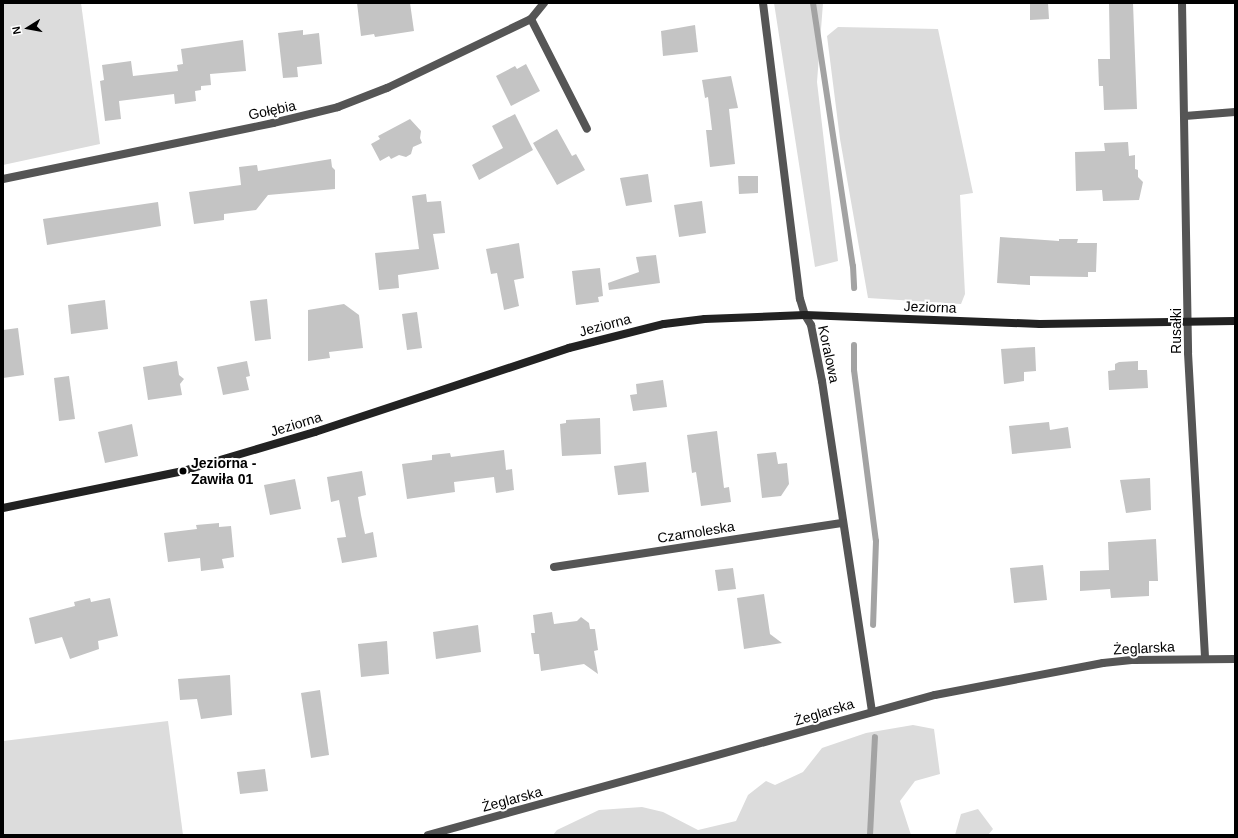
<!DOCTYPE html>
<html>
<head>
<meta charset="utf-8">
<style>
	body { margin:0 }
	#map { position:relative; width:1238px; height:838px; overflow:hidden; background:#fff; font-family:Helvetica,sans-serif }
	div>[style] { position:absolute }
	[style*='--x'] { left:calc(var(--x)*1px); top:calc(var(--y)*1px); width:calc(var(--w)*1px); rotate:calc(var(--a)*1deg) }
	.green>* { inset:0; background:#dcdcdc }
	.stream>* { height:6px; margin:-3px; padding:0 3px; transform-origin:3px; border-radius:3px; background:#a3a3a3 }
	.building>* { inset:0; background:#c4c4c4 }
	.street>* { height:8px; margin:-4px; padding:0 4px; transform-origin:4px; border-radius:4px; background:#555 }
	.secondary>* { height:8px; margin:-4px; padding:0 4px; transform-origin:4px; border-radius:4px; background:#222 }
	.dots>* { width:11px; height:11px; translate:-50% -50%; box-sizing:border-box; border:2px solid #fff; border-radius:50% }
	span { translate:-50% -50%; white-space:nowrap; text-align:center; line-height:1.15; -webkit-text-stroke:4px #fff; paint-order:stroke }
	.street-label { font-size:14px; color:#000 }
	.poi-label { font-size:14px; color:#000; font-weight:700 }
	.left { translate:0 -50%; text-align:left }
	.frame { position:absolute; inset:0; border:4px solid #000; pointer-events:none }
	.north { position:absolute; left:8px; top:8px; width:40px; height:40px; -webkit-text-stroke:3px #fff; paint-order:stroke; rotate:259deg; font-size:11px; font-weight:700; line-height:16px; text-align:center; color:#000 }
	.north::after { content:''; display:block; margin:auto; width:14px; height:18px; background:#000; clip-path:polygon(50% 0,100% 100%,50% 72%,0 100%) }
</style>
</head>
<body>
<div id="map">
	<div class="green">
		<i style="clip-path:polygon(3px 3px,81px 3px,100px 144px,3px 165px)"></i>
		<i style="clip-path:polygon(774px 3px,823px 3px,817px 82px,838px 261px,815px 267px)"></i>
		<i style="clip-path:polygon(838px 27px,938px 29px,973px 193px,960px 195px,965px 294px,961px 304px,868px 298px,840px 139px,827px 36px)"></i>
		<i style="clip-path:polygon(168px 721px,183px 835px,3px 835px,3px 741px)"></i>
		<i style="clip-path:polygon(913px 725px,934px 729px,940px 774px,915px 781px,900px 801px,911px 835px,553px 835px,557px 830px,599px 810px,642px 807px,663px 812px,698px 830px,736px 821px,748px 795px,766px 781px,775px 785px,803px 772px,822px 748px,866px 733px)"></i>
		<i style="clip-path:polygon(978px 809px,993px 829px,988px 835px,955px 835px,961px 814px)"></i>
	</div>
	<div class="stream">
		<i style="--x:813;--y:3;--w:266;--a:81.4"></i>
		<i style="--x:853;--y:266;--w:22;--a:87"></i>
		<i style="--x:854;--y:345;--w:25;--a:90"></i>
		<i style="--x:854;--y:370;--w:172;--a:82.7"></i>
		<i style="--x:876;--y:541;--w:84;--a:92"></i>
		<i style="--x:870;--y:835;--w:98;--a:-87.1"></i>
	</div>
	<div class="building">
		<i style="clip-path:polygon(357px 3px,410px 3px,414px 31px,375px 37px,374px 34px,361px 36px)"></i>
		<i style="clip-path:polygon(1030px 3px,1048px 3px,1049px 19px,1030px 20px)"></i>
		<i style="clip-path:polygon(1109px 3px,1133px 3px,1137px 109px,1104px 110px,1103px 86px,1099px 86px,1098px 59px,1110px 59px)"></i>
		<i style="clip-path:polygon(695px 25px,698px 52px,663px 56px,661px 31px)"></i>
		<i style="clip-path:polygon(303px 30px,303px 35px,319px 33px,322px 64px,297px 67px,298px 77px,283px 78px,278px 33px)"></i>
		<i style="clip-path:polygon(243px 40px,246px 71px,210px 74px,211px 85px,201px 86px,201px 90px,195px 91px,196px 101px,175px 104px,174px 94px,119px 101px,121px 119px,105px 121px,100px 81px,104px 80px,102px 65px,131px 61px,133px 76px,178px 71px,177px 65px,183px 64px,181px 49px)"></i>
		<i style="clip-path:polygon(526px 64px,540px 91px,511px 106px,496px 76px,515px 66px,517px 69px)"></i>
		<i style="clip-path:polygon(731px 76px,738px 108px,729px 109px,735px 164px,710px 167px,706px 130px,712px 130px,708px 97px,705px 98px,702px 80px)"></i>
		<i style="clip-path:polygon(515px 114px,533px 150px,479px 180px,472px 165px,503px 148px,492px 126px)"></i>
		<i style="clip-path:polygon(410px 119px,421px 131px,420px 138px,422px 143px,413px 147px,411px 154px,406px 157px,399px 155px,391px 159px,389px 156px,380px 161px,371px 144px,380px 139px,378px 136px)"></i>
		<i style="clip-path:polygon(557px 129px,572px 156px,576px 154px,585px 170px,557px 185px,533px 143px)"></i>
		<i style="clip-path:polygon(1128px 142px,1129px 156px,1135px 155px,1135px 169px,1138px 170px,1138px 177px,1143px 182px,1139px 200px,1103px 201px,1102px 190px,1076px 191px,1075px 152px,1105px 151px,1104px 143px)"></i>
		<i style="clip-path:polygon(331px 159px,332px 167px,335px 170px,335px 189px,268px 195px,256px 210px,224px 214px,224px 220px,194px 224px,189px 192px,241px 185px,239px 167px,257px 165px,258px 171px)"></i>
		<i style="clip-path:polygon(648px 174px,652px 202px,626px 206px,620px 178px)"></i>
		<i style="clip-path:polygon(738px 176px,758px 176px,758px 193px,739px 194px)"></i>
		<i style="clip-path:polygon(426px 194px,427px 202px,441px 201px,445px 233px,433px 234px,439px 269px,398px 275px,399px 288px,379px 290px,375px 253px,419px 249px,412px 196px)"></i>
		<i style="clip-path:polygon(702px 201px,706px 233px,679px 237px,674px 205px)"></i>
		<i style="clip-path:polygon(158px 202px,161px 226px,47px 245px,43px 219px)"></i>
		<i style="clip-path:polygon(1000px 237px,1059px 241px,1059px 239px,1078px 239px,1077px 243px,1097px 243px,1096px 272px,1088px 272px,1088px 277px,1030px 276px,1030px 285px,997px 283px)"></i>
		<i style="clip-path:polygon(519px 243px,524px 278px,514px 280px,519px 306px,504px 310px,497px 273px,491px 274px,486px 249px)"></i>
		<i style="clip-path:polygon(656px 255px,660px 283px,609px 290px,608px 283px,639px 272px,636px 257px)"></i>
		<i style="clip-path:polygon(600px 268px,603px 296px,598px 297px,599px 302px,576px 305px,572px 271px)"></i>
		<i style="clip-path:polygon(267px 299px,271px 339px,255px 341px,250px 301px)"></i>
		<i style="clip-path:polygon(105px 300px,108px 329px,71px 334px,68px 305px)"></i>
		<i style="clip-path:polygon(344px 304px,359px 315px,363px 348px,329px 352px,330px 358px,308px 361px,308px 310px)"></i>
		<i style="clip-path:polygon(417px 312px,422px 348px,407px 350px,402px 314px)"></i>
		<i style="clip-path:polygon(18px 328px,24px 375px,3px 378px,3px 330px)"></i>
		<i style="clip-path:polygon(1035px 347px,1036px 371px,1024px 372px,1024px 381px,1004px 384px,1001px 349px)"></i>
		<i style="clip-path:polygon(177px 361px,179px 375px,184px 379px,180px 384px,182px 395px,148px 400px,143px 367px)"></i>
		<i style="clip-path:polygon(247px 361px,250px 376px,246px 377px,249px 390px,223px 395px,217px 367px)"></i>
		<i style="clip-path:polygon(1138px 361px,1138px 370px,1147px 370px,1148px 388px,1109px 390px,1108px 371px,1115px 370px,1115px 364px,1119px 362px)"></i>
		<i style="clip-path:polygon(69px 376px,75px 419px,59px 421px,54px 378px)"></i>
		<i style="clip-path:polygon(663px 380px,667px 407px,633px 411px,630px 395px,637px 394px,636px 384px)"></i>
		<i style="clip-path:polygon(600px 418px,601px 454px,562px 456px,560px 424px,566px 423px,566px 420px)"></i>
		<i style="clip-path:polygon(1049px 422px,1050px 430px,1068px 427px,1071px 448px,1012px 454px,1009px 426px)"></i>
		<i style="clip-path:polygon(132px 424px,138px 456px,105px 463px,98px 432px)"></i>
		<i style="clip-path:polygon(717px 431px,724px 488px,729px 487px,731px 502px,701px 506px,696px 472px,692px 473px,687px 435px)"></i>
		<i style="clip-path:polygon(504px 450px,506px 470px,512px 469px,514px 490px,496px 493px,494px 477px,454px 482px,455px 492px,407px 499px,402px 464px,432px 460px,432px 455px,450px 453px,451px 457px)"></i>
		<i style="clip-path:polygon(776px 452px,778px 464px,787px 463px,789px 484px,781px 496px,762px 498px,757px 454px)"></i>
		<i style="clip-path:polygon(646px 462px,649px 492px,618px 495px,614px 466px)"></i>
		<i style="clip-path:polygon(362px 471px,366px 495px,358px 497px,361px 515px,365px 534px,373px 532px,377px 557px,342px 563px,337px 538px,346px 537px,339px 500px,331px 502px,327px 477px)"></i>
		<i style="clip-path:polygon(1150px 478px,1151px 510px,1126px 513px,1120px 480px)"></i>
		<i style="clip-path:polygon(295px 479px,301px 509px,270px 515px,264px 485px)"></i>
		<i style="clip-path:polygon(219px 523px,219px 527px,231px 526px,234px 557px,222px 559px,224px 568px,201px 571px,200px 558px,168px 562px,164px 533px,197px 529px,196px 525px)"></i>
		<i style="clip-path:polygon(1156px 539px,1158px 581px,1149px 581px,1149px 596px,1111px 598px,1110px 589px,1080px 591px,1080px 571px,1109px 570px,1108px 542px)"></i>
		<i style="clip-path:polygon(1043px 565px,1047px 600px,1014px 603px,1010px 568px)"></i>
		<i style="clip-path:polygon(733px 568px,736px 589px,718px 591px,715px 570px)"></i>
		<i style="clip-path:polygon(764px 594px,770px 634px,782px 643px,744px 649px,737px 598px)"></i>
		<i style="clip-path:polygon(90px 598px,91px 602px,110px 598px,118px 636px,98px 641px,99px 649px,70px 659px,62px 637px,35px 644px,29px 618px,75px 606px,74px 602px)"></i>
		<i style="clip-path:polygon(552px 612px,554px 624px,577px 621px,581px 617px,589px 623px,590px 629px,595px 629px,598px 650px,594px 651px,598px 674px,584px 664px,541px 671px,539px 654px,534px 654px,531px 633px,535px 633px,533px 615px)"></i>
		<i style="clip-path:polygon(478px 625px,481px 652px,436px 659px,433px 632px)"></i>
		<i style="clip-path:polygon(387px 641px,389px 674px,361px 677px,358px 644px)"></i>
		<i style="clip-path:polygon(230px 675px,232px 715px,201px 719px,197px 699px,180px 700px,178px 679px)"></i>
		<i style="clip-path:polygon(320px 690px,329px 755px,311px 758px,301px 693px)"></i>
		<i style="clip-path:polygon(265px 769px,268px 791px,240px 794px,237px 772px)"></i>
	</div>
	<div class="street">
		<i style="--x:763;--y:3;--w:298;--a:82.9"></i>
		<i style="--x:800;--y:299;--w:17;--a:73"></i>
		<i style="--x:805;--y:315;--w:12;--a:59"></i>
		<i style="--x:811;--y:325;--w:57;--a:78.9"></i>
		<i style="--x:822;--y:381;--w:334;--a:81.4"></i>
		<i style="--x:1182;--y:3;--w:350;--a:89"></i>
		<i style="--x:1188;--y:353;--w:305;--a:86.8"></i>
		<i style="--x:531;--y:19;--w:123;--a:63"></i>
		<i style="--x:1185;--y:116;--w:50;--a:-4.6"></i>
		<i style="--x:3;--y:179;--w:276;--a:-11.7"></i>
		<i style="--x:273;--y:123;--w:67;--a:-13.8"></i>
		<i style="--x:338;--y:107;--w:53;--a:-21.2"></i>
		<i style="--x:387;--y:88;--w:160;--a:-25.6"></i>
		<i style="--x:531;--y:19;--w:21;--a:-51"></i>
		<i style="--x:554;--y:567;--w:291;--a:-8.7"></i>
		<i style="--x:428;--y:835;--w:526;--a:-15.44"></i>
		<i style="--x:935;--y:695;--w:171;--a:-10.8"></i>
		<i style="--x:1103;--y:663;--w:31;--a:-6"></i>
		<i style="--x:1134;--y:660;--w:101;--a:-0.6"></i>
	</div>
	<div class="secondary">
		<i style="--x:3;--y:508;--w:184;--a:-11.6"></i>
		<i style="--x:183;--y:471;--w:138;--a:-16.5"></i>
		<i style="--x:315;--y:432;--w:268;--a:-18.3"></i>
		<i style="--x:569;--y:348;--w:98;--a:-14.2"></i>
		<i style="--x:664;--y:324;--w:41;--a:-7"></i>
		<i style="--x:705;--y:319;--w:100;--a:-2.3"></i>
		<i style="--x:805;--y:315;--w:235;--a:2.2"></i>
		<i style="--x:1040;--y:324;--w:195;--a:-0.9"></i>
	</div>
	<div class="dots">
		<i style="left:183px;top:471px;background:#000"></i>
	</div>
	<div class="street-label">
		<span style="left:272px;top:110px;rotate:-12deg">Gołębia</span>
		<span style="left:930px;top:307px;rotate:2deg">Jeziorna</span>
		<span style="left:605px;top:325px;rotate:-15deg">Jeziorna</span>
		<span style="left:1176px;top:331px;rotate:-90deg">Rusałki</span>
		<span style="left:829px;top:354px;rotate:78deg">Koralowa</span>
		<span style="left:296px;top:424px;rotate:-17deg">Jeziorna</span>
		<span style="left:696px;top:532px;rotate:-9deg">Czarnoleska</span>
		<span style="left:1144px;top:648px;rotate:-3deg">Żeglarska</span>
		<span style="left:824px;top:712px;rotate:-17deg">Żeglarska</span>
		<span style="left:512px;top:799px;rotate:-15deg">Żeglarska</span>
	</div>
	<div class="poi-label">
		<span class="left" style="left:191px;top:471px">Jeziorna -<br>Zawiła 01</span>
	</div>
	<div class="frame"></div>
	<div class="north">N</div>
</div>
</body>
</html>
